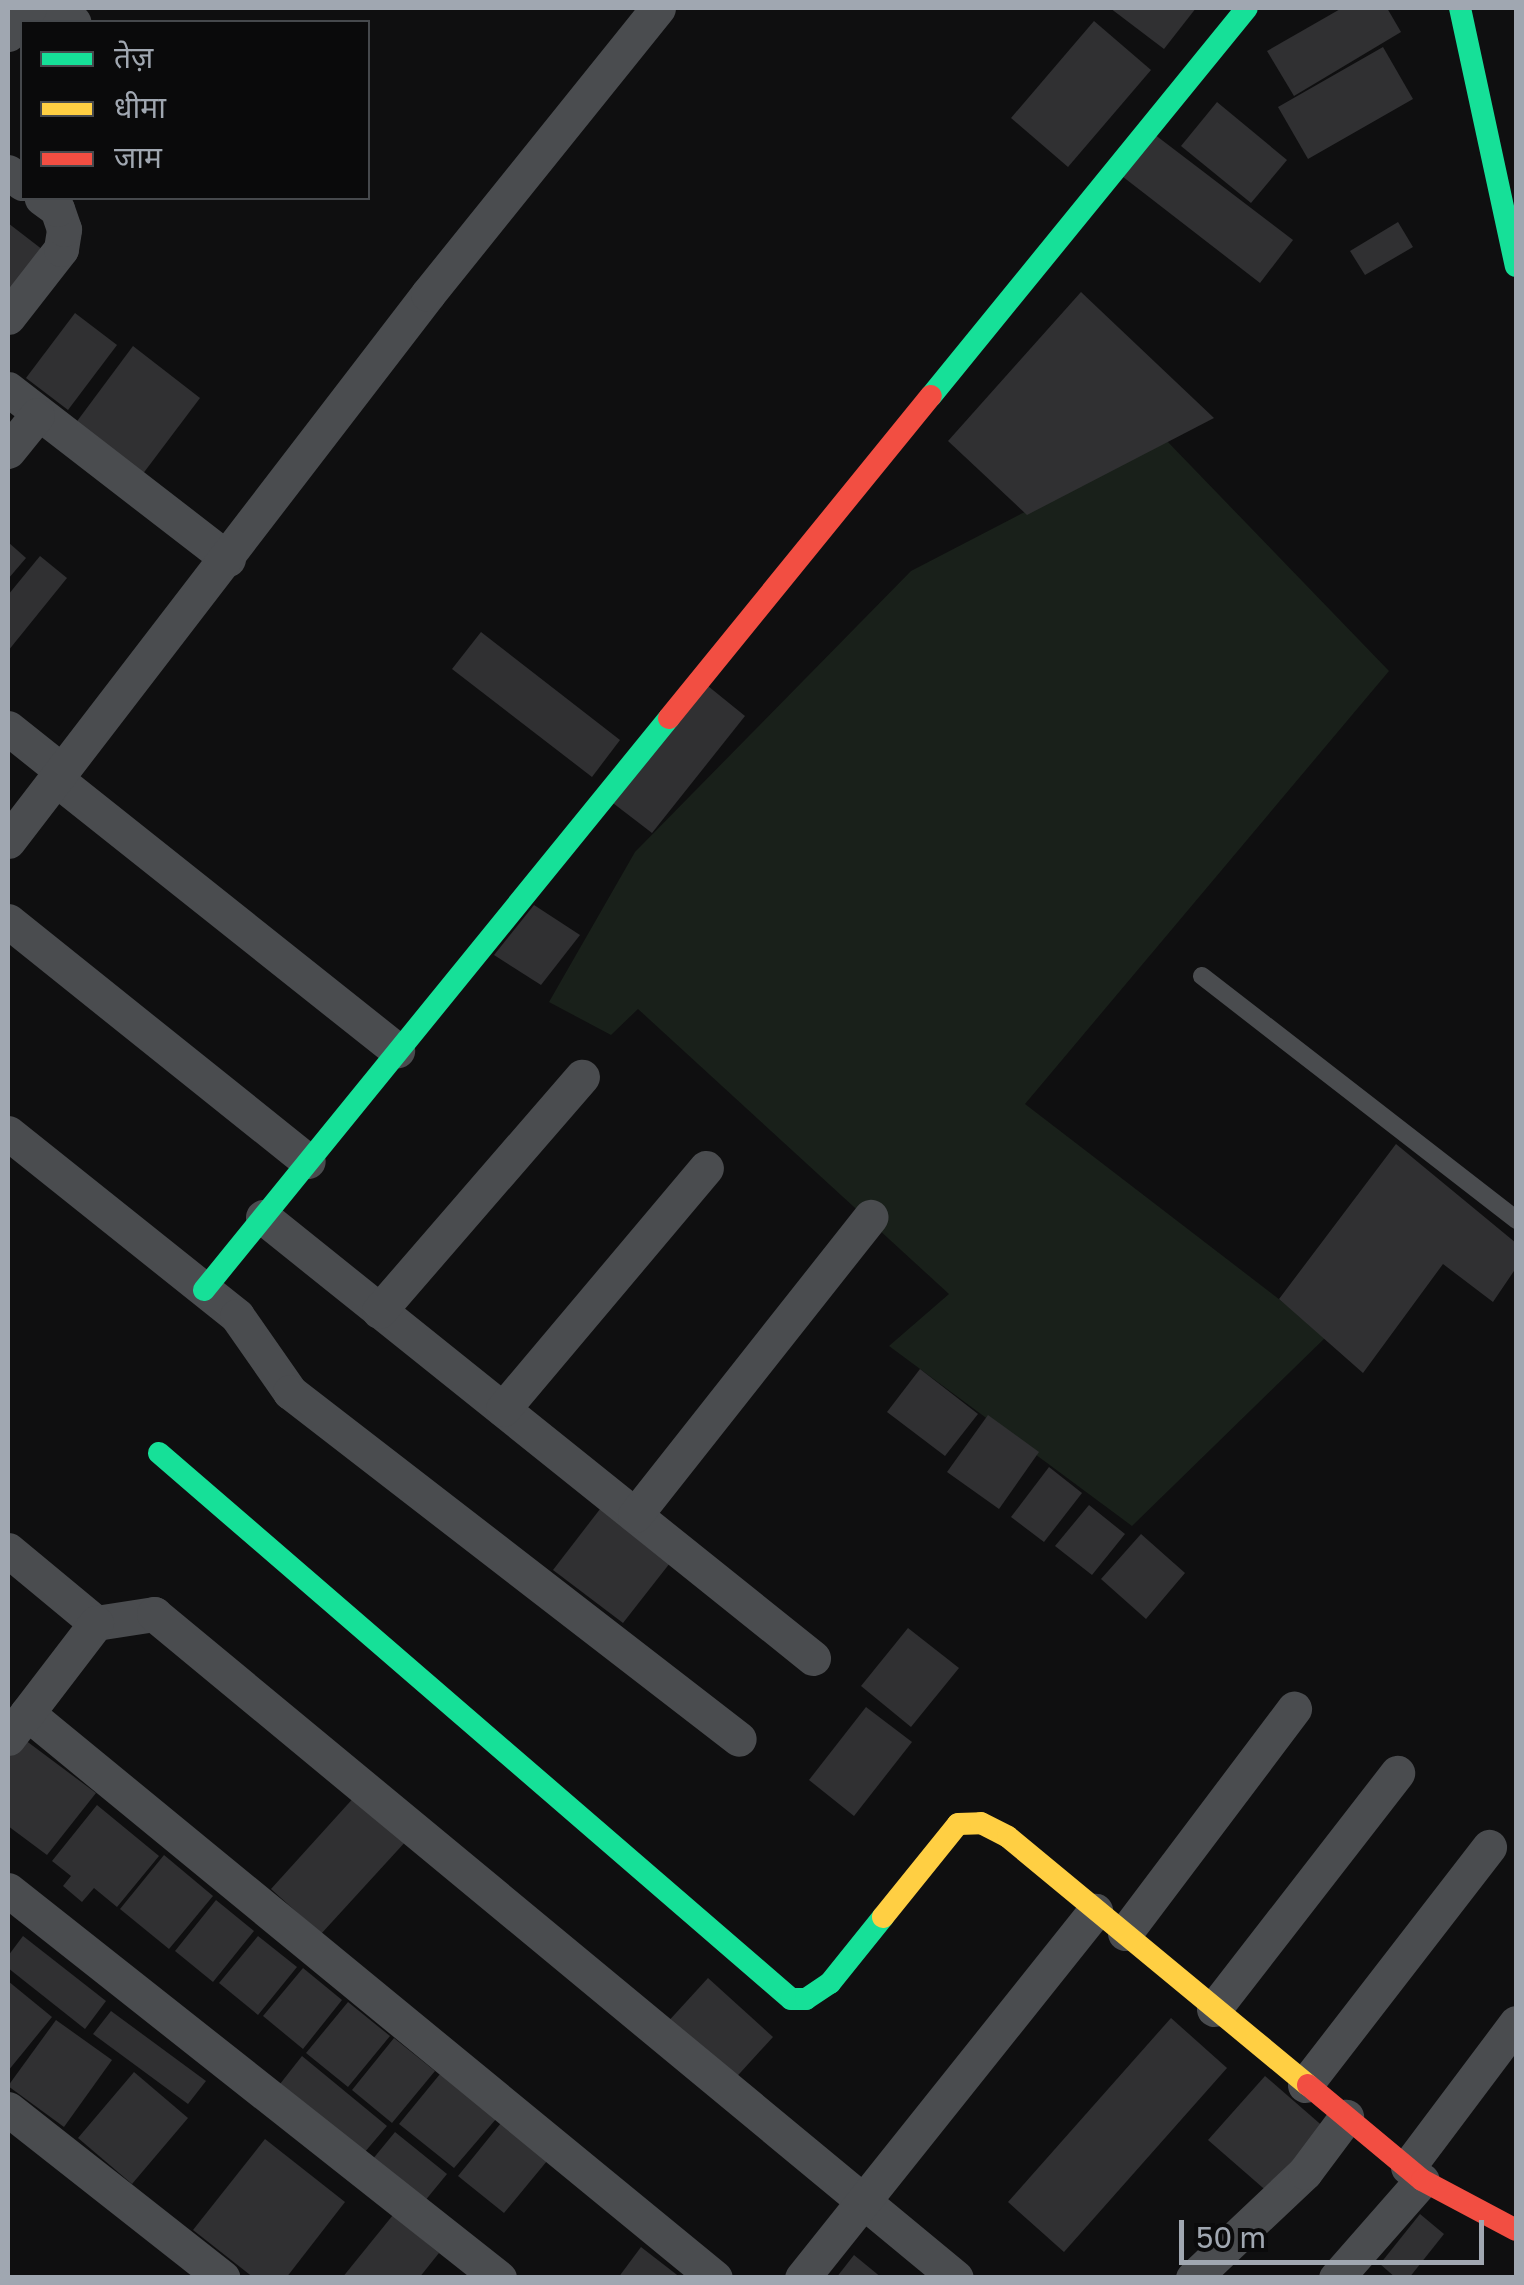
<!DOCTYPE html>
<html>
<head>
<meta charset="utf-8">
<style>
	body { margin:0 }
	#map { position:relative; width:1524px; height:2285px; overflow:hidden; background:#0f0f10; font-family:"Golos Text","Noto Sans Devanagari",sans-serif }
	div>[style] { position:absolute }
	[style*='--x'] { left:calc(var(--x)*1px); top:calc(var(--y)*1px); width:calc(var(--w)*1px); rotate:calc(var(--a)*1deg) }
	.green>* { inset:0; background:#19201a }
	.building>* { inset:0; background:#303032 }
	.lane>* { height:18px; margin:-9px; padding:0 9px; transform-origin:9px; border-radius:9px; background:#4a4c4f }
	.street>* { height:35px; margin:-17.5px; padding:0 17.5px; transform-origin:17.5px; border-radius:17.5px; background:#4a4c4f }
	.fast>* { height:22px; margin:-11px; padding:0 11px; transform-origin:11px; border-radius:11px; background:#16e098 }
	.slow>* { height:22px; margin:-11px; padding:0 11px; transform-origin:11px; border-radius:11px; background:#ffcf43 }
	.jam>* { height:22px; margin:-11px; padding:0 11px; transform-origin:11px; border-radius:11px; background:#f24e42 }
	span { translate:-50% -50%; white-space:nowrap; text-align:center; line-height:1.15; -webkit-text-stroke:9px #0a0a0b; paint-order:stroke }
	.frame { position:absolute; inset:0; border:10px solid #a0a7b1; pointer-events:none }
	.legend { position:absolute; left:20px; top:20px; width:350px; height:180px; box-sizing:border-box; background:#0a0a0b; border:2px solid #46494d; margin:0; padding:12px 18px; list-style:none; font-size:30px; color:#a0a7b1 }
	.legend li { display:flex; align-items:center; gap:20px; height:50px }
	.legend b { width:50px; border:2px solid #46494d }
	.scale { position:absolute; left:1179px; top:2220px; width:305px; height:45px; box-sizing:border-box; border:5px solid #a0a7b1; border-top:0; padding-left:12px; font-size:30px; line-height:35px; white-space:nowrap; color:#a0a7b1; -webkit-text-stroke:8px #0a0a0b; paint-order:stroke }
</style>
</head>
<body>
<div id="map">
	<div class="green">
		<i style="clip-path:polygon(1165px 439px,1389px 671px,1025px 1104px,1327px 1336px,1132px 1526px,889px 1346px,949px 1294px,638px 1009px,611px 1035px,549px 1002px,635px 852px,911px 571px)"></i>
	</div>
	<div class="building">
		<i style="clip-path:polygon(1110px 8px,1196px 8px,1164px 49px)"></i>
		<i style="clip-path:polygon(1342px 8px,1387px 8px,1401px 32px,1294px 96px,1267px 51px)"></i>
		<i style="clip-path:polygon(1094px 21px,1151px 70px,1068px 167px,1011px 118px)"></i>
		<i style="clip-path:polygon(1383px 47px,1413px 99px,1308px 159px,1278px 107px)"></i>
		<i style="clip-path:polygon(1217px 102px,1287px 160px,1251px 203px,1181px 146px)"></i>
		<i style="clip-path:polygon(1150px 131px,1293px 240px,1260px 283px,1118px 173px)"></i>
		<i style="clip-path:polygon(1398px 222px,1413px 247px,1365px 275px,1350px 251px)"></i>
		<i style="clip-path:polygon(8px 223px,43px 250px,8px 297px)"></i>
		<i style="clip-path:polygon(1081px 292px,1214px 418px,1027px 515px,948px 441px)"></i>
		<i style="clip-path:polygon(75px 313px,117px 345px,68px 410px,26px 378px)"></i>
		<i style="clip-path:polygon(133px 346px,200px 398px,142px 475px,75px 424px)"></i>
		<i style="clip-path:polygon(8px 542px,26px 558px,8px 579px)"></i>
		<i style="clip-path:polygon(40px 556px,67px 578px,8px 651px,8px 595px)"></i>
		<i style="clip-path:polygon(481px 632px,620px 740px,592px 777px,452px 669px)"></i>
		<i style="clip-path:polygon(703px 682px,745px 716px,652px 833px,609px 800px)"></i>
		<i style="clip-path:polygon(534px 905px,580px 935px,541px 985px,494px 955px)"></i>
		<i style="clip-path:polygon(1396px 1144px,1516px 1243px,1516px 1268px,1493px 1302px,1443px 1264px,1363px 1373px,1279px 1299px)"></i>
		<i style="clip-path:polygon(920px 1369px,978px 1414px,945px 1456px,887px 1412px)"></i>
		<i style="clip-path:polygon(988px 1415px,1039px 1452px,999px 1509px,947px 1472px)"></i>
		<i style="clip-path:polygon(1049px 1467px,1082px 1493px,1044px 1542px,1011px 1517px)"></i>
		<i style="clip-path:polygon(607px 1500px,677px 1554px,623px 1623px,553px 1570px)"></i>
		<i style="clip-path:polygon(1089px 1505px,1125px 1534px,1092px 1575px,1055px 1546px)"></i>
		<i style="clip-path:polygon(1141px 1534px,1185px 1573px,1146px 1619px,1101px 1579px)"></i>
		<i style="clip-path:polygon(908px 1628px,959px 1668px,911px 1727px,861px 1686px)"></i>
		<i style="clip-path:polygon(866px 1707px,912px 1742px,854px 1816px,809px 1780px)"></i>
		<i style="clip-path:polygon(21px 1737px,96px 1793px,47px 1855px,8px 1826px,8px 1758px)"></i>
		<i style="clip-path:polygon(357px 1794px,407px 1840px,321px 1934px,271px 1889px)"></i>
		<i style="clip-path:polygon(97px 1805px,159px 1856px,117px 1907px,94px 1888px,82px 1902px,63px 1886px,71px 1876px,52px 1861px)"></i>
		<i style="clip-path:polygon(164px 1855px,213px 1896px,169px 1949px,120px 1909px)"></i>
		<i style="clip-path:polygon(216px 1900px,254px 1931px,213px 1982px,175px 1951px)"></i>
		<i style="clip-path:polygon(23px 1936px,106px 2001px,85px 2029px,8px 1968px,8px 1956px)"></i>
		<i style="clip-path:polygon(258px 1936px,297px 1967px,258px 2015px,219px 1983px)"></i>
		<i style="clip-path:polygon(303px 1968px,342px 2000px,303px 2049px,263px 2016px)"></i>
		<i style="clip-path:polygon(708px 1978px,773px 2037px,730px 2084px,665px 2025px)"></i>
		<i style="clip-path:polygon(8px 1981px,52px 2017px,8px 2071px)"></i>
		<i style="clip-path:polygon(348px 2002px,390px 2036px,348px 2087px,306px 2053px)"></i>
		<i style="clip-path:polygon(111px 2011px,206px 2081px,188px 2104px,93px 2034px)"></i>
		<i style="clip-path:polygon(1171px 2018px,1227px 2068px,1064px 2252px,1008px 2202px)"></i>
		<i style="clip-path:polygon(56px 2020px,112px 2060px,64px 2127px,8px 2086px)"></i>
		<i style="clip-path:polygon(394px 2038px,435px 2071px,392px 2123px,352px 2090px)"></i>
		<i style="clip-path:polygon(302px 2056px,387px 2126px,364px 2153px,280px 2084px)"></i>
		<i style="clip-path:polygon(134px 2072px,188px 2118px,132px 2184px,78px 2138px)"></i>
		<i style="clip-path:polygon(440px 2074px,496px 2119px,454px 2168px,399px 2124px)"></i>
		<i style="clip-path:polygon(1265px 2076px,1326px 2129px,1270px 2194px,1208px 2140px)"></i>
		<i style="clip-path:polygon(501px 2123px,547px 2161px,504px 2213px,458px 2176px)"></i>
		<i style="clip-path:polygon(395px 2132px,447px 2174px,424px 2202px,372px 2160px)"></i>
		<i style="clip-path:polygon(265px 2139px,345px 2202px,286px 2278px,254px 2278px,193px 2230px)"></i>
		<i style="clip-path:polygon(1420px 2214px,1444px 2234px,1409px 2278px,1396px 2278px,1380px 2264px)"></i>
		<i style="clip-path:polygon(393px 2215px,439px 2253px,419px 2278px,342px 2278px)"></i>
		<i style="clip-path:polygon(641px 2247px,681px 2278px,618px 2278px)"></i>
		<i style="clip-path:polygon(854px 2255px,882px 2278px,836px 2278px)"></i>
	</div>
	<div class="lane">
		<i style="--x:1202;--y:976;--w:398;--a:37.8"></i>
	</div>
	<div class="street">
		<i style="--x:54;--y:8;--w:24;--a:36"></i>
		<i style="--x:8;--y:34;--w:33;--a:-51"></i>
		<i style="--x:8;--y:172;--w:18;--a:38"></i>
		<i style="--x:8;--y:317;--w:86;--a:-52.1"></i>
		<i style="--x:61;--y:249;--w:20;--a:-81"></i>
		<i style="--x:64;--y:229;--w:21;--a:-109"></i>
		<i style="--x:57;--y:209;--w:19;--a:-144"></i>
		<i style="--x:8;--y:389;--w:278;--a:37.7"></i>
		<i style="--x:8;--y:451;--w:46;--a:-51.1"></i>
		<i style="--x:8;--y:728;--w:69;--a:38.5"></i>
		<i style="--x:56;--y:779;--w:436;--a:38.5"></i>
		<i style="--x:8;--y:841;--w:690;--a:-52.48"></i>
		<i style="--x:428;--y:294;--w:367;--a:-51.2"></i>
		<i style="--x:8;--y:921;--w:384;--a:38.7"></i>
		<i style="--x:8;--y:1133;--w:293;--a:38.6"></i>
		<i style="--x:237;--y:1316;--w:93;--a:55.1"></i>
		<i style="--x:290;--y:1392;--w:567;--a:37.7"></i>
		<i style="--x:263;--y:1217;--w:705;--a:38.72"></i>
		<i style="--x:379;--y:1311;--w:310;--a:-49.1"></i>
		<i style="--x:503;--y:1409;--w:315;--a:-49.9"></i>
		<i style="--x:635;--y:1515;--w:380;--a:-51.7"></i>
		<i style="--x:8;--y:1550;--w:114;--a:39.7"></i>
		<i style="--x:96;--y:1623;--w:59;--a:-8.8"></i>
		<i style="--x:154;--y:1614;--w:1041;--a:39.62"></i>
		<i style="--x:27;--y:1713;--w:890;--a:39.39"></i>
		<i style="--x:8;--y:1738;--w:145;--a:-52.6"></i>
		<i style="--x:8;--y:1890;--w:626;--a:38.32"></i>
		<i style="--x:1125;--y:1933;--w:281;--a:-53"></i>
		<i style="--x:1214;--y:2009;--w:299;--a:-52.2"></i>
		<i style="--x:1305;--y:2085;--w:301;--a:-52.3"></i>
		<i style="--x:8;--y:2109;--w:273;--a:38.2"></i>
		<i style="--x:1408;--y:2167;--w:180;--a:-53.1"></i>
		<i style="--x:802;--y:2278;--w:470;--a:-51.4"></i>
		<i style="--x:1193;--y:2278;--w:154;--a:-43.4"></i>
		<i style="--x:1305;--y:2172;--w:69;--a:-53.3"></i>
		<i style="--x:1336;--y:2278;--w:130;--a:-48.7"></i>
	</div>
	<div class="fast">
		<i style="--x:1460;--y:8;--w:264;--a:77.8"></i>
		<i style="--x:931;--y:396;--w:500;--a:-50.84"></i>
		<i style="--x:204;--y:1290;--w:737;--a:-50.89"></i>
		<i style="--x:159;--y:1453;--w:835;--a:40.82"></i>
		<i style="--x:791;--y:1999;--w:15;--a:0"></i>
		<i style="--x:806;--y:1999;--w:29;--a:-34"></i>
		<i style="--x:830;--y:1983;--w:85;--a:-51.2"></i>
	</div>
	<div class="slow">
		<i style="--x:883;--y:1917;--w:119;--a:-51.1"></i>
		<i style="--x:958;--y:1824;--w:23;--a:-2"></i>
		<i style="--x:981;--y:1823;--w:30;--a:27"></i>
		<i style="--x:1008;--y:1837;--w:389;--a:39.6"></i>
	</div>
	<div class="jam">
		<i style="--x:669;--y:718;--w:415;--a:-50.9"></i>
		<i style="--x:1308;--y:2085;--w:148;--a:39.8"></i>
		<i style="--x:1422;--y:2180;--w:106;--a:28"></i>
	</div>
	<div class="frame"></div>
	<ul class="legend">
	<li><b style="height:12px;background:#16e098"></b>तेज़</li>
	<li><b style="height:12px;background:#ffcf43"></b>धीमा</li>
	<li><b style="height:12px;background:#f24e42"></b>जाम</li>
	</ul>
	<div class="scale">50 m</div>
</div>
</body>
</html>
